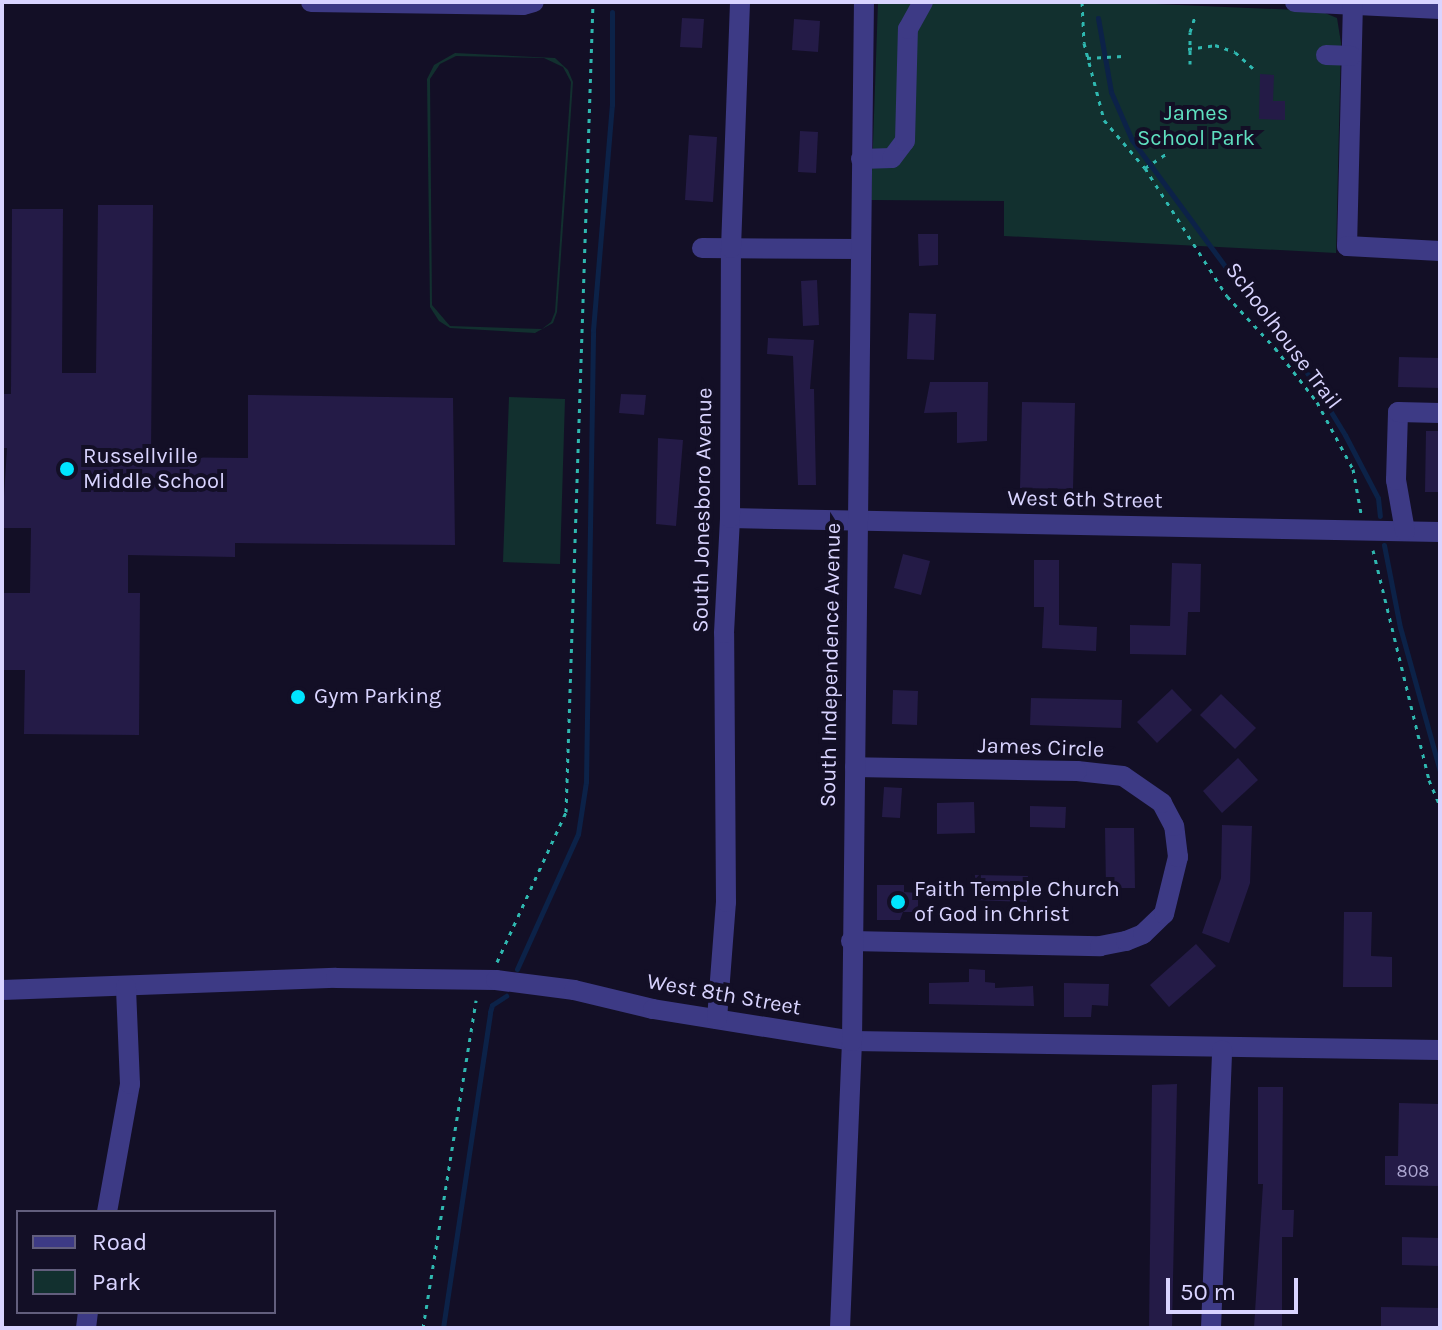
<!DOCTYPE html>
<html>
<head>
<meta charset="utf-8">
<style>
	body { margin:0 }
	#map { position:relative; width:1442px; height:1330px; overflow:hidden; background:#130f26; font-family:Karla,sans-serif }
	div>[style] { position:absolute }
	[style*='--x'] { left:calc(var(--x)*1px); top:calc(var(--y)*1px); width:calc(var(--w)*1px); rotate:calc(var(--a)*1deg) }
	.green>* { inset:0; background:#12302f }
	.stream>* { height:5px; margin:-2.5px; padding:0 2.5px; transform-origin:2.5px; border-radius:2.5px; background:#0c2248 }
	.building>* { inset:0; background:#241b47 }
	.path>* { height:3px; margin-top:-1.5px; transform-origin:0; background:repeating-linear-gradient(90deg,#2fb8b0 0 4px,transparent 0 10px) }
	.minor>* { height:20px; margin:-10px; padding:0 10px; transform-origin:10px; border-radius:10px; background:#3d3a85 }
	.dots>* { width:22px; height:22px; translate:-50% -50%; box-sizing:border-box; border:4px solid #130f26; border-radius:50% }
	span { translate:-50% -50%; white-space:nowrap; text-align:center; line-height:1.15; -webkit-text-stroke:8px #130f26; paint-order:stroke }
	.number-label { font-size:18px; color:#aca6d1 }
	.number-label span { -webkit-text-stroke-width:0 }
	.park-label { font-size:22px; color:#5fe0c0 }
	.street-label { font-size:22px; color:#d9d4ff }
	.poi-label { font-size:22px; color:#d9d4ff }
	.left { translate:0 -50%; text-align:left }
	.frame { position:absolute; inset:0; border:4px solid #d9d4ff; pointer-events:none }
	.legend { position:absolute; left:16px; top:1210px; width:260px; height:104px; box-sizing:border-box; background:#130f26; border:2px solid #625e7d; margin:0; padding:10px 14px; list-style:none; font-size:24px; color:#d9d4ff }
	.legend li { display:flex; align-items:center; gap:16px; height:40px }
	.legend b { width:40px; border:2px solid #625e7d }
	.scale { position:absolute; left:1166px; top:1278px; width:132px; height:36px; box-sizing:border-box; border:4px solid #d9d4ff; border-top:0; padding-left:10px; font-size:24px; line-height:28px; white-space:nowrap; color:#d9d4ff; -webkit-text-stroke:6px #130f26; paint-order:stroke }
</style>
</head>
<body>
<div id="map">
	<div class="green">
		<i style="clip-path:polygon(878px 2px,1109px 2px,1320px 11px,1337px 18px,1341px 43px,1336px 253px,1004px 236px,1004px 201px,871px 200px)"></i>
		<i style="clip-path:polygon(evenodd,455px 53px,555px 58px,568px 70px,573px 82px,557px 312px,553px 323px,535px 333px,450px 328px,439px 321px,430px 307px,427px 79px,434px 65px,455px 53px,456px 56px,544px 58px,563px 67px,571px 82px,555px 312px,551px 322px,542px 329px,450px 326px,432px 305px,430px 79px,440px 64px,456px 56px)"></i>
		<i style="clip-path:polygon(509px 397px,565px 399px,560px 564px,503px 562px)"></i>
	</div>
	<div class="stream">
		<i style="--x:1098;--y:18;--w:75;--a:80"></i>
		<i style="--x:1111;--y:92;--w:52;--a:66.4"></i>
		<i style="--x:1132;--y:140;--w:157;--a:53.6"></i>
		<i style="--x:1225;--y:266;--w:70;--a:46.7"></i>
		<i style="--x:1273;--y:317;--w:138;--a:58.6"></i>
		<i style="--x:1345;--y:435;--w:71;--a:62.4"></i>
		<i style="--x:1378;--y:498;--w:18;--a:84"></i>
		<i style="--x:1384;--y:545;--w:84;--a:79"></i>
		<i style="--x:1400;--y:627;--w:149;--a:74.5"></i>
		<i style="--x:517;--y:969;--w:148;--a:-65.7"></i>
		<i style="--x:578;--y:834;--w:53;--a:-81.3"></i>
		<i style="--x:586;--y:782;--w:452;--a:-89.1"></i>
		<i style="--x:593;--y:330;--w:226;--a:-85.2"></i>
		<i style="--x:612;--y:105;--w:93;--a:-90"></i>
		<i style="--x:443;--y:1328;--w:319;--a:-81.5"></i>
		<i style="--x:490;--y:1012;--w:7;--a:-74"></i>
		<i style="--x:492;--y:1005;--w:17;--a:-33"></i>
	</div>
	<div class="building">
		<i style="clip-path:polygon(682px 18px,704px 19px,702px 48px,680px 47px)"></i>
		<i style="clip-path:polygon(794px 19px,820px 21px,818px 52px,792px 50px)"></i>
		<i style="clip-path:polygon(1260px 74px,1274px 75px,1273px 101px,1285px 101px,1285px 120px,1259px 119px)"></i>
		<i style="clip-path:polygon(800px 131px,818px 132px,816px 173px,798px 172px)"></i>
		<i style="clip-path:polygon(689px 135px,717px 137px,713px 202px,685px 200px)"></i>
		<i style="clip-path:polygon(98px 205px,153px 205px,151px 457px,248px 458px,248px 395px,453px 398px,455px 545px,235px 543px,235px 557px,128px 555px,128px 593px,140px 593px,139px 735px,24px 734px,25px 670px,2px 670px,2px 593px,30px 593px,31px 528px,2px 528px,7px 448px,2px 448px,2px 394px,11px 394px,12px 209px,63px 209px,62px 373px,96px 373px)"></i>
		<i style="clip-path:polygon(918px 234px,938px 234px,938px 265px,919px 266px)"></i>
		<i style="clip-path:polygon(817px 280px,819px 325px,803px 326px,801px 281px)"></i>
		<i style="clip-path:polygon(909px 313px,936px 314px,934px 360px,907px 359px)"></i>
		<i style="clip-path:polygon(768px 338px,814px 340px,810px 389px,814px 389px,816px 485px,798px 485px,793px 356px,767px 354px)"></i>
		<i style="clip-path:polygon(1399px 357px,1440px 358px,1440px 388px,1398px 387px)"></i>
		<i style="clip-path:polygon(930px 382px,988px 382px,987px 441px,957px 443px,957px 412px,924px 413px)"></i>
		<i style="clip-path:polygon(621px 394px,646px 395px,644px 415px,619px 413px)"></i>
		<i style="clip-path:polygon(1022px 402px,1075px 403px,1073px 489px,1020px 488px)"></i>
		<i style="clip-path:polygon(1426px 431px,1440px 431px,1440px 492px,1425px 492px)"></i>
		<i style="clip-path:polygon(658px 438px,683px 440px,676px 526px,656px 524px)"></i>
		<i style="clip-path:polygon(903px 554px,930px 561px,921px 595px,894px 588px)"></i>
		<i style="clip-path:polygon(1034px 560px,1059px 560px,1059px 625px,1097px 627px,1096px 651px,1042px 648px,1044px 607px,1034px 607px)"></i>
		<i style="clip-path:polygon(1172px 563px,1201px 564px,1200px 612px,1188px 612px,1186px 655px,1130px 654px,1130px 625px,1170px 626px)"></i>
		<i style="clip-path:polygon(1172px 689px,1192px 710px,1157px 743px,1137px 722px)"></i>
		<i style="clip-path:polygon(893px 690px,918px 691px,917px 725px,892px 724px)"></i>
		<i style="clip-path:polygon(1221px 694px,1256px 728px,1235px 749px,1200px 715px)"></i>
		<i style="clip-path:polygon(1031px 698px,1122px 700px,1121px 728px,1030px 725px)"></i>
		<i style="clip-path:polygon(1238px 758px,1258px 780px,1222px 813px,1203px 791px)"></i>
		<i style="clip-path:polygon(884px 787px,902px 788px,900px 818px,882px 817px)"></i>
		<i style="clip-path:polygon(974px 802px,975px 833px,937px 834px,937px 803px)"></i>
		<i style="clip-path:polygon(1030px 806px,1066px 807px,1065px 828px,1030px 827px)"></i>
		<i style="clip-path:polygon(1222px 825px,1252px 826px,1250px 883px,1229px 943px,1202px 933px,1221px 878px)"></i>
		<i style="clip-path:polygon(1105px 828px,1134px 828px,1135px 888px,1106px 888px)"></i>
		<i style="clip-path:polygon(975px 875px,1028px 876px,1027px 902px,974px 900px)"></i>
		<i style="clip-path:polygon(877px 885px,904px 885px,904px 892px,918px 893px,918px 912px,903px 912px,900px 920px,877px 920px)"></i>
		<i style="clip-path:polygon(1344px 912px,1372px 912px,1371px 956px,1392px 957px,1392px 987px,1343px 987px)"></i>
		<i style="clip-path:polygon(1196px 944px,1216px 966px,1169px 1007px,1150px 985px)"></i>
		<i style="clip-path:polygon(969px 969px,985px 970px,985px 982px,995px 983px,995px 988px,1033px 986px,1034px 1006px,929px 1004px,929px 983px,969px 982px)"></i>
		<i style="clip-path:polygon(1064px 983px,1109px 984px,1108px 1006px,1092px 1005px,1091px 1017px,1064px 1017px)"></i>
		<i style="clip-path:polygon(1177px 1084px,1172px 1328px,1149px 1328px,1152px 1085px)"></i>
		<i style="clip-path:polygon(1258px 1087px,1283px 1087px,1282px 1210px,1294px 1210px,1293px 1237px,1282px 1237px,1282px 1328px,1254px 1328px,1263px 1184px,1258px 1184px)"></i>
		<i style="clip-path:polygon(1399px 1103px,1440px 1104px,1440px 1186px,1385px 1185px,1385px 1156px,1398px 1156px)"></i>
		<i style="clip-path:polygon(1402px 1237px,1440px 1238px,1440px 1266px,1402px 1265px)"></i>
		<i style="clip-path:polygon(1381px 1307px,1440px 1308px,1440px 1328px,1381px 1328px)"></i>
	</div>
	<div class="path">
		<i style="--x:1082;--y:2;--w:41;--a:87.2"></i>
		<i style="--x:1084;--y:43;--w:80;--a:75.4"></i>
		<i style="--x:1104;--y:120;--w:63;--a:49.5"></i>
		<i style="--x:1145;--y:168;--w:152;--a:57.4"></i>
		<i style="--x:1227;--y:296;--w:71;--a:47.3"></i>
		<i style="--x:1275;--y:348;--w:68;--a:52.1"></i>
		<i style="--x:1317;--y:402;--w:76;--a:61.8"></i>
		<i style="--x:1353;--y:469;--w:45;--a:79.7"></i>
		<i style="--x:1188;--y:49;--w:27;--a:-8"></i>
		<i style="--x:1215;--y:45;--w:21;--a:19"></i>
		<i style="--x:1235;--y:52;--w:27;--a:42"></i>
		<i style="--x:1087;--y:58;--w:36;--a:-3"></i>
		<i style="--x:1190;--y:64;--w:32;--a:-90"></i>
		<i style="--x:1190;--y:32;--w:16;--a:-72"></i>
		<i style="--x:1145;--y:168;--w:27;--a:-34"></i>
		<i style="--x:1373;--y:550;--w:237;--a:76.3"></i>
		<i style="--x:1429;--y:780;--w:28;--a:67"></i>
		<i style="--x:497;--y:962;--w:165;--a:-65.3"></i>
		<i style="--x:566;--y:812;--w:810;--a:-88.09"></i>
		<i style="--x:423;--y:1328;--w:332;--a:-80.8"></i>
	</div>
	<div class="minor">
		<i style="--x:311;--y:2;--w:212;--a:0.8"></i>
		<i style="--x:523;--y:5;--w:11;--a:-15"></i>
		<i style="--x:1295;--y:2;--w:145;--a:2.8"></i>
		<i style="--x:1353;--y:2;--w:244;--a:91.4"></i>
		<i style="--x:1347;--y:246;--w:93;--a:3.1"></i>
		<i style="--x:1326;--y:55;--w:25;--a:2"></i>
		<i style="--x:861;--y:159;--w:31;--a:-2"></i>
		<i style="--x:892;--y:158;--w:21;--a:-53"></i>
		<i style="--x:905;--y:141;--w:112;--a:-88.5"></i>
		<i style="--x:908;--y:29;--w:31;--a:-61"></i>
		<i style="--x:702;--y:248;--w:157;--a:0.4"></i>
		<i style="--x:730;--y:518;--w:710;--a:1.13"></i>
		<i style="--x:1405;--y:531;--w:52;--a:-100"></i>
		<i style="--x:1396;--y:480;--w:68;--a:-88.3"></i>
		<i style="--x:1398;--y:412;--w:42;--a:1.4"></i>
		<i style="--x:851;--y:941;--w:249;--a:1.2"></i>
		<i style="--x:1100;--y:946;--w:26;--a:-11"></i>
		<i style="--x:1126;--y:941;--w:18;--a:-22"></i>
		<i style="--x:1143;--y:934;--w:29;--a:-44"></i>
		<i style="--x:1164;--y:914;--w:59;--a:-76.2"></i>
		<i style="--x:1178;--y:857;--w:31;--a:-97"></i>
		<i style="--x:1174;--y:826;--w:26;--a:-118"></i>
		<i style="--x:1162;--y:803;--w:47;--a:-145.3"></i>
		<i style="--x:1123;--y:776;--w:46;--a:-173.8"></i>
		<i style="--x:1077;--y:771;--w:222;--a:-179"></i>
		<i style="--x:2;--y:990;--w:334;--a:-2.1"></i>
		<i style="--x:336;--y:978;--w:160;--a:0.7"></i>
		<i style="--x:496;--y:980;--w:79;--a:7.3"></i>
		<i style="--x:574;--y:990;--w:81;--a:13.5"></i>
		<i style="--x:653;--y:1009;--w:202;--a:9.1"></i>
		<i style="--x:852;--y:1041;--w:588;--a:0.88"></i>
		<i style="--x:717;--y:1019;--w:117;--a:-85.6"></i>
		<i style="--x:726;--y:902;--w:269;--a:-90.4"></i>
		<i style="--x:724;--y:633;--w:115;--a:-87"></i>
		<i style="--x:730;--y:518;--w:270;--a:-89.8"></i>
		<i style="--x:731;--y:248;--w:246;--a:-87.9"></i>
		<i style="--x:107;--y:1212;--w:130;--a:-79.8"></i>
		<i style="--x:130;--y:1084;--w:97;--a:-92.4"></i>
		<i style="--x:86;--y:1328;--w:16;--a:-83"></i>
		<i style="--x:840;--y:1328;--w:287;--a:-87.6"></i>
		<i style="--x:852;--y:1041;--w:1039;--a:-89.34"></i>
		<i style="--x:1211;--y:1328;--w:278;--a:-87.7"></i>
	</div>
	<div class="dots">
		<i style="left:67px;top:469px;background:#00e5ff"></i>
		<i style="left:298px;top:697px;background:#00e5ff"></i>
		<i style="left:898px;top:902px;background:#00e5ff"></i>
	</div>
	<div class="number-label">
		<span style="left:1413px;top:1171px">808</span>
	</div>
	<div class="park-label">
		<span style="left:1196px;top:126px">James<br>School Park</span>
	</div>
	<div class="street-label">
		<span style="left:1283px;top:336px;rotate:53deg">Schoolhouse Trail</span>
		<span style="left:1085px;top:500px;rotate:1deg">West 6th Street</span>
		<span style="left:703px;top:510px;rotate:-89deg">South Jonesboro Avenue</span>
		<span style="left:831px;top:665px;rotate:-89deg">South Independence Avenue</span>
		<span style="left:1041px;top:748px;rotate:2deg">James Circle</span>
		<span style="left:724px;top:995px;rotate:10deg">West 8th Street</span>
	</div>
	<div class="poi-label">
		<span class="left" style="left:83px;top:469px">Russellville<br>Middle School</span>
		<span class="left" style="left:314px;top:697px">Gym Parking</span>
		<span class="left" style="left:914px;top:902px">Faith Temple Church<br>of God in Christ</span>
	</div>
	<div class="frame"></div>
	<ul class="legend">
	<li><b style="height:10px;background:#3d3a85"></b>Road</li>
	<li><b style="height:22px;background:#12302f"></b>Park</li>
	</ul>
	<div class="scale">50 m</div>
</div>
</body>
</html>
